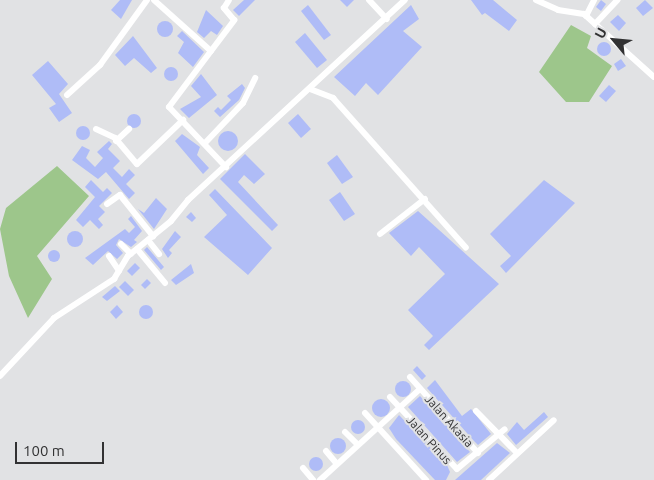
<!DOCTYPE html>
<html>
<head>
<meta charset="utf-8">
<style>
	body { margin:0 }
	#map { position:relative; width:654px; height:480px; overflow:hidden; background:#e1e2e4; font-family:Ubuntu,sans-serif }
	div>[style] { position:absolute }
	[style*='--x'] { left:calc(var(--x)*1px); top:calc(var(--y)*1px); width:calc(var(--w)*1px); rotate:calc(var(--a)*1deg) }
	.green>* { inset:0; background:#9dc68b }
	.building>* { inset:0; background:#afbcf7 }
	.round { border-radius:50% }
	.street>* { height:6px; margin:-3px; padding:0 3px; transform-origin:3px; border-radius:3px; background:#fff }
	span { translate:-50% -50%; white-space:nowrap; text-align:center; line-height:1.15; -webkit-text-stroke:4px #e1e2e4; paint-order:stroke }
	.street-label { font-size:12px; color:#323233 }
	.north { position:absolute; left:589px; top:15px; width:50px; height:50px; -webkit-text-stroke:4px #e1e2e4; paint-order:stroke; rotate:298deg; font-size:14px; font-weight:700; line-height:20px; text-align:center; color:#323233 }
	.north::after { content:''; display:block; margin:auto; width:18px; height:22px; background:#323233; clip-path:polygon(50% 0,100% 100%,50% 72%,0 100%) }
	.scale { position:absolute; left:15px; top:442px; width:89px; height:22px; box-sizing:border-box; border:2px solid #323233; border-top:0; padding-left:6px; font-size:15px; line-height:18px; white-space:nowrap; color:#323233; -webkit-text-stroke:4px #e1e2e4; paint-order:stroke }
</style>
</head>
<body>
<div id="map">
	<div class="green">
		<i style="clip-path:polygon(571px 25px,591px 36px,587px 48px,612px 66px,589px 102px,566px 102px,539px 72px)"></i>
		<i style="clip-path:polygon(57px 166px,89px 196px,37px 256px,52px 279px,28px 318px,9px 276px,0 229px,6px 208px)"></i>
	</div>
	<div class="building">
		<i style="clip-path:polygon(120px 0,132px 0,121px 19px,111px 10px)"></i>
		<i style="clip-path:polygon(244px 0,255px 0,239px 16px,233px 10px)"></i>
		<i style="clip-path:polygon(340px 0,354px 0,347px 7px)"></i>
		<i style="clip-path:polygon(471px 0,493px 0,517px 20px,509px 31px,485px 13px,482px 15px)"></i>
		<i style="clip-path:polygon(601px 0,606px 4px,601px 11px,596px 7px)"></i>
		<i style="clip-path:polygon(645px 0,653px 8px,643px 16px,636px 8px)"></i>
		<i style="clip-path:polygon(308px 5px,331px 35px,324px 40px,301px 11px)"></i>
		<i style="clip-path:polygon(411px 5px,419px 19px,403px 31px,422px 47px,378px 95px,366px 83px,355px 96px,334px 77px)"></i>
		<i style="clip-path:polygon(206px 10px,223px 26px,217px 35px,211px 31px,204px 38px,197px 32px)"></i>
		<i style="clip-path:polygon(618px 15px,626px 23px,619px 31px,610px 22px)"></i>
		<i class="round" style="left:157px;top:21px;width:16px;height:16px"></i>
		<i style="clip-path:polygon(182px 31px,204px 52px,193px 67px,178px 53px,184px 42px,177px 36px)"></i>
		<i style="clip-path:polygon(305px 33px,327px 60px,317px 68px,295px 42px)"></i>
		<i style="clip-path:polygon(133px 36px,157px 68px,151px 73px,134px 58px,125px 66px,115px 55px)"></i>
		<i class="round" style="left:597px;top:42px;width:14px;height:14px"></i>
		<i style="clip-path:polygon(621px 59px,626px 66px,618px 71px,614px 64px)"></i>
		<i style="clip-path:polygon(48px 61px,68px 84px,59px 94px,72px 113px,59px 122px,49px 108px,56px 104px,32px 75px)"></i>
		<i class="round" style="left:164px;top:67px;width:14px;height:14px"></i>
		<i style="clip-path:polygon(201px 74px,217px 95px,189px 118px,180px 109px,201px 97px,191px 86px)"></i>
		<i style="clip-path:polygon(242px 84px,245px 88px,239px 100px,220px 117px,214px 111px,218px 107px,221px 110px,231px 100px,227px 96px)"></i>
		<i style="clip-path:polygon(609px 85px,616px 91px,606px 102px,599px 96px)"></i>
		<i class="round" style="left:127px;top:114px;width:14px;height:14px"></i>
		<i style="clip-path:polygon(298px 114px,311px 129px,301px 138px,288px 123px)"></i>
		<i class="round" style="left:76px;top:126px;width:14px;height:14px"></i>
		<i class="round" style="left:218px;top:131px;width:20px;height:20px"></i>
		<i style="clip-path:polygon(182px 134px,200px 147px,197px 155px,209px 168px,203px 174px,175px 141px)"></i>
		<i style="clip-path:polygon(109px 141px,112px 144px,108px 149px,120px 161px,113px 168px,122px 177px,129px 169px,135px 175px,126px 184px,135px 193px,129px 199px,106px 172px,98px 179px,72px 160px,82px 146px,90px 150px,86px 158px,95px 167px,103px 158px,97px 152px)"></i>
		<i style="clip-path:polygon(245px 154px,265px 174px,254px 184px,244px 175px,238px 182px,278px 225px,272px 231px,220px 179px)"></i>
		<i style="clip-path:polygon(337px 155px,353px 177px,342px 184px,327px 163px)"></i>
		<i style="clip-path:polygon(91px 180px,103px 192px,107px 188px,112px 193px,99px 206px,105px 212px,98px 219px,103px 225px,99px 229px,90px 220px,83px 227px,76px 220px,95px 197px,85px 187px)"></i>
		<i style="clip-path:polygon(544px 180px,575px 203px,506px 273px,500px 266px,511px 256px,490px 234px)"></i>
		<i style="clip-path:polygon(215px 189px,272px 248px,248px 275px,204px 237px,227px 215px,209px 195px)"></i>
		<i style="clip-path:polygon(340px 192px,355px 214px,344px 221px,329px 200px)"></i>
		<i style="clip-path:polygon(156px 198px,167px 209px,154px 229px,138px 209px,144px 213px)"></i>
		<i style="clip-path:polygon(418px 211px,499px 284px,429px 350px,424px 345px,433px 336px,408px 310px,445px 274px,419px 247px,411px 256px,389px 233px)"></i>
		<i style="clip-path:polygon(191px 212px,196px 218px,192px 222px,186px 217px)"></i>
		<i style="clip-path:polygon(131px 216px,142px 231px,134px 240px,137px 242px,131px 247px,119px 239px,116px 245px,123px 253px,117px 259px,108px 251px,93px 265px,85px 258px,125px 229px,129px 233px,135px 227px,128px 219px)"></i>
		<i class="round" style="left:67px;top:231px;width:16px;height:16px"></i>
		<i style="clip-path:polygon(175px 231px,181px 237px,169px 250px,172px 253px,168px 258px,162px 249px)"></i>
		<i style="clip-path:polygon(147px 247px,164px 267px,161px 270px,144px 250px)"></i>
		<i class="round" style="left:48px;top:250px;width:12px;height:12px"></i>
		<i style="clip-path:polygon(135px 263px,140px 268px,132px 276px,127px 271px)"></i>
		<i style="clip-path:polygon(191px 264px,194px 273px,176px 285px,171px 280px)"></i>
		<i style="clip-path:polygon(147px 279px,151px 283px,145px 289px,141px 285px)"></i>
		<i style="clip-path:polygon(125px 281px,134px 290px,128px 296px,119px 287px)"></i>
		<i style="clip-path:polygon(115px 286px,120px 291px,107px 301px,102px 297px)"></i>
		<i style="clip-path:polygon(117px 305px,123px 312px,116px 319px,110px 312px)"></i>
		<i class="round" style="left:139px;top:305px;width:14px;height:14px"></i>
		<i style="clip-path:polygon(417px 366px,426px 376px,422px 380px,413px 370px)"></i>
		<i style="clip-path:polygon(435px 380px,462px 416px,471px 409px,491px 434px,478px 445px,474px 441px,427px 388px)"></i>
		<i class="round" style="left:395px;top:381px;width:16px;height:16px"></i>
		<i style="clip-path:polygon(420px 396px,470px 452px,457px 462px,408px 407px)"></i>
		<i class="round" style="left:372px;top:399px;width:18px;height:18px"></i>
		<i style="clip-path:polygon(544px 412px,548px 417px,516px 445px,507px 434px,517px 422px,524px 430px)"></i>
		<i style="clip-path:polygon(399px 415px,447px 465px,450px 472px,446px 480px,435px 480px,396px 439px,389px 428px)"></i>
		<i class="round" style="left:351px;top:420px;width:14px;height:14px"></i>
		<i class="round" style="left:330px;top:438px;width:16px;height:16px"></i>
		<i style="clip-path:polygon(497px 443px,510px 453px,481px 480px,455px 480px)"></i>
		<i class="round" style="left:309px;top:457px;width:14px;height:14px"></i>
	</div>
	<div class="street">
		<i style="--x:154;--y:0;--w:76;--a:41.8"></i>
		<i style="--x:211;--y:51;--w:70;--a:126.9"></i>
		<i style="--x:169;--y:107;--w:83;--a:46.5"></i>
		<i style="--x:369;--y:0;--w:26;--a:47"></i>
		<i style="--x:536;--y:0;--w:24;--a:24"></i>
		<i style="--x:558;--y:10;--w:26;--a:9"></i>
		<i style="--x:584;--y:14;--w:94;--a:42"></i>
		<i style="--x:586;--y:16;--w:18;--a:-63"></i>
		<i style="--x:595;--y:24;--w:33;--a:-47"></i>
		<i style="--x:211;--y:51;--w:39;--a:-53"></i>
		<i style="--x:234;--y:20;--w:16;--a:-130"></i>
		<i style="--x:224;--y:8;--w:9;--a:-58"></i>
		<i style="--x:310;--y:89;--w:25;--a:21"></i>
		<i style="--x:333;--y:98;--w:200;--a:48.4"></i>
		<i style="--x:67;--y:95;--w:45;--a:-42.3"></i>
		<i style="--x:100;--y:65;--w:80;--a:-54.1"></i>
		<i style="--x:96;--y:129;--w:21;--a:25"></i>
		<i style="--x:115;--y:138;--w:34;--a:50"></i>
		<i style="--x:137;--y:164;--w:64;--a:-43.7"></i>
		<i style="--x:116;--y:141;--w:18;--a:-43"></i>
		<i style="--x:205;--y:143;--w:55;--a:-46.5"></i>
		<i style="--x:243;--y:103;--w:28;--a:-64"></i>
		<i style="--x:107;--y:204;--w:16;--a:-35"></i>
		<i style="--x:120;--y:195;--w:53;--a:51.2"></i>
		<i style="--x:380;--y:234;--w:57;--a:-37.9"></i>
		<i style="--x:148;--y:240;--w:18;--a:52"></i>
		<i style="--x:121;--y:244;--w:14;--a:45"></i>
		<i style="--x:137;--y:249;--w:44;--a:50.5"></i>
		<i style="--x:109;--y:256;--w:18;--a:56"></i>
		<i style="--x:0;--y:376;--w:79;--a:-47"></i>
		<i style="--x:54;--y:318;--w:72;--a:-33"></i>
		<i style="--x:114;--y:279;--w:27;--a:-59"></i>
		<i style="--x:128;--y:256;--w:55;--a:-39.1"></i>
		<i style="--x:171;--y:221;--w:27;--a:-51"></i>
		<i style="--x:188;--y:200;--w:295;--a:-42.7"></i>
		<i style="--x:410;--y:377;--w:102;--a:48.2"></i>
		<i style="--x:390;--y:397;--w:98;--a:47.1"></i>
		<i style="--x:457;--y:469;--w:62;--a:-39.8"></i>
		<i style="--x:476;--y:411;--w:59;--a:45.7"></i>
		<i style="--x:365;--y:413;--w:91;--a:47.7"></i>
		<i style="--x:345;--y:432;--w:18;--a:45"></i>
		<i style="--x:326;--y:451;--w:17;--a:50"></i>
		<i style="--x:303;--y:468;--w:16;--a:50"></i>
		<i style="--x:320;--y:480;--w:135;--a:-42.3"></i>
		<i style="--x:489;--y:480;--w:88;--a:-42.7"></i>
	</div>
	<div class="street-label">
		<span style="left:449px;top:421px;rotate:48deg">Jalan Akasia</span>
		<span style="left:429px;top:440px;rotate:48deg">Jalan Pinus</span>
	</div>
	<div class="north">U</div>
	<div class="scale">100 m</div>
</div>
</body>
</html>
